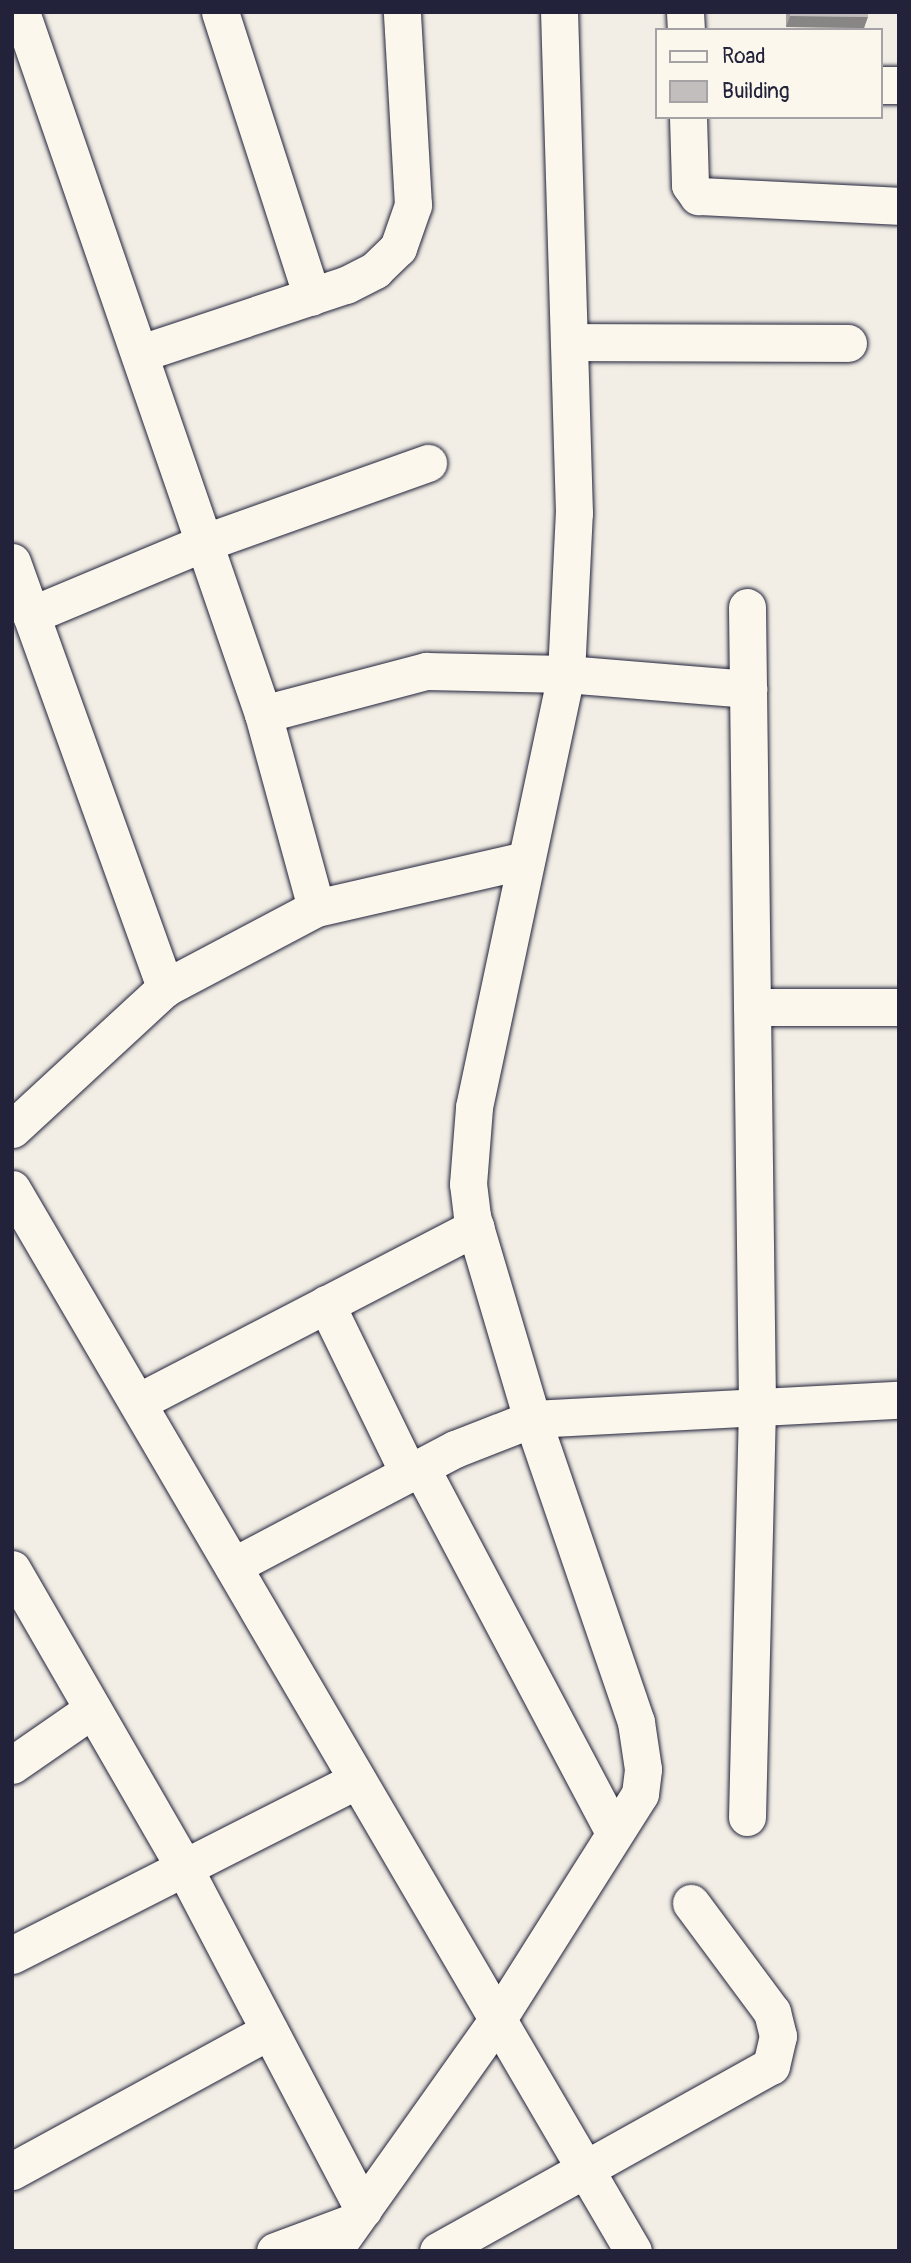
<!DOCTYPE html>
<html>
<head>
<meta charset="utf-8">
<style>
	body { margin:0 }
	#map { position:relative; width:911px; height:2263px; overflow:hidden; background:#f2eee5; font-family:Pangolin,sans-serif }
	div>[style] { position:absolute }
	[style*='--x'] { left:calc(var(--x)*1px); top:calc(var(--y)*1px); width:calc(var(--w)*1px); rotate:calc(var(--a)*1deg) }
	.roads { filter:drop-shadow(0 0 2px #22223b) drop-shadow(0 0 2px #22223b) }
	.minor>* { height:37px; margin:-18.5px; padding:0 18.5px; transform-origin:18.5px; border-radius:18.5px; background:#fbf7ec }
	.wall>* { inset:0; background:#a7a3a3 }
	.shaded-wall>* { inset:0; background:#888585 }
	.building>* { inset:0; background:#c2bebe }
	span { translate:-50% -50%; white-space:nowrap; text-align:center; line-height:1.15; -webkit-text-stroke:6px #fbf7ec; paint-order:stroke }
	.frame { position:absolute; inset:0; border:14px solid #22223b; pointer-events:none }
	.legend { position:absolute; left:655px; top:28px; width:228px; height:91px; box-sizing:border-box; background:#fbf7ec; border:2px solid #a4a2a5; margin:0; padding:9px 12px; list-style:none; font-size:21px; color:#22223b }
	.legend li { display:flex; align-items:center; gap:14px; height:35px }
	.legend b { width:35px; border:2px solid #a4a2a5 }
</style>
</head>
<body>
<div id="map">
	<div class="roads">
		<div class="minor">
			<i style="--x:21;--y:12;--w:743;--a:70.98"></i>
			<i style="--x:263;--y:714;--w:201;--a:74.7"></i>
			<i style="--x:316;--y:908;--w:171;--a:152.1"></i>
			<i style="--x:220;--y:12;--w:299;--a:72.1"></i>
			<i style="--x:685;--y:12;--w:18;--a:87"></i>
			<i style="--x:881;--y:85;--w:18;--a:0"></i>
			<i style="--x:688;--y:117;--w:68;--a:88.3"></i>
			<i style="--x:690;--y:185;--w:14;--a:54"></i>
			<i style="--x:698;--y:196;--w:201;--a:2.8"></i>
			<i style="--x:569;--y:342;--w:279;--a:0.2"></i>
			<i style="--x:141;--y:353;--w:216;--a:-18.4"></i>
			<i style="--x:346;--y:285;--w:33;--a:-27"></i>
			<i style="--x:375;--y:270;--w:32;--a:-44"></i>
			<i style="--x:398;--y:248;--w:46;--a:-70.8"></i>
			<i style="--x:413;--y:205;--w:193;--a:-93.3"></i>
			<i style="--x:12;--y:562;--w:453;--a:70.2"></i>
			<i style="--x:165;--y:988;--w:208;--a:137.3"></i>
			<i style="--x:31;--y:615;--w:186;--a:-22.7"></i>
			<i style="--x:203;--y:543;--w:239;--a:-19.6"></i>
			<i style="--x:263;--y:714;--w:169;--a:-14.8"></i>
			<i style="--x:426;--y:671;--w:140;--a:1.2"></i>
			<i style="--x:566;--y:674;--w:183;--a:4.7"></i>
			<i style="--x:316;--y:908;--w:214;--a:-12.9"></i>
			<i style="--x:752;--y:1007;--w:147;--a:0"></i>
			<i style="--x:12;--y:1189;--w:1230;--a:59.68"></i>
			<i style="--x:326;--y:1304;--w:189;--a:64"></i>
			<i style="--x:140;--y:1401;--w:378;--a:-27.4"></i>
			<i style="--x:421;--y:1468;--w:412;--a:62.1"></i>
			<i style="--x:233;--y:1566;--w:251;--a:-27.8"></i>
			<i style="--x:455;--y:1449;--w:83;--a:-21.3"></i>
			<i style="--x:532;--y:1419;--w:367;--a:-3"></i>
			<i style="--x:12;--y:1569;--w:340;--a:60"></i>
			<i style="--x:182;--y:1864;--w:390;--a:62.3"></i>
			<i style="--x:12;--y:1765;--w:98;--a:-34.7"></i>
			<i style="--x:747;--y:1817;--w:413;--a:-88.6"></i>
			<i style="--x:757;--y:1404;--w:797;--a:-90.72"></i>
			<i style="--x:12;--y:1955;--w:387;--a:-26.9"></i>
			<i style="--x:12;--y:2171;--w:293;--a:-28.6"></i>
			<i style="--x:275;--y:2251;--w:83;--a:-20.4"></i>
			<i style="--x:333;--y:2251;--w:283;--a:-54.6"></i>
			<i style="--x:497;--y:2020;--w:267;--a:-57.7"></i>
			<i style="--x:640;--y:1794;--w:25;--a:-83"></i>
			<i style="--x:643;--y:1769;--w:48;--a:-98.5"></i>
			<i style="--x:636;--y:1722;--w:320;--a:-108.9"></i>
			<i style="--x:532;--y:1419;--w:212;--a:-106.5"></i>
			<i style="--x:472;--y:1216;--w:32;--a:-97"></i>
			<i style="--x:468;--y:1184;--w:77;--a:-85.5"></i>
			<i style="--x:474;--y:1107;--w:443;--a:-78"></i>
			<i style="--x:566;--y:674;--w:161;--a:-87.2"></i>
			<i style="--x:574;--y:513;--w:501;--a:-91.71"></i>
			<i style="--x:438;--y:2251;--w:381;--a:-29.1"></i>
			<i style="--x:771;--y:2066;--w:31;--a:-77"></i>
			<i style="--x:778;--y:2036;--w:25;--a:-104"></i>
			<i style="--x:772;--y:2012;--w:136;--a:-126.6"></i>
		</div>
	</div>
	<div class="wall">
		<i style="clip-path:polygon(786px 12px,868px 12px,864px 28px,786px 27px)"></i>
	</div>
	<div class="shaded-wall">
		<i style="clip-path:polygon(790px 16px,868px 17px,864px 28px,786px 27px)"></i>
	</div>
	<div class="building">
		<i style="clip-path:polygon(790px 12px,868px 12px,868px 17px,790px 16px)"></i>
	</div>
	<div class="frame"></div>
	<ul class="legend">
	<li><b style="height:9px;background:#fbf7ec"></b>Road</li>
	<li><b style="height:19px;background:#c2bebe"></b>Building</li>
	</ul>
</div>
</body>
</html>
